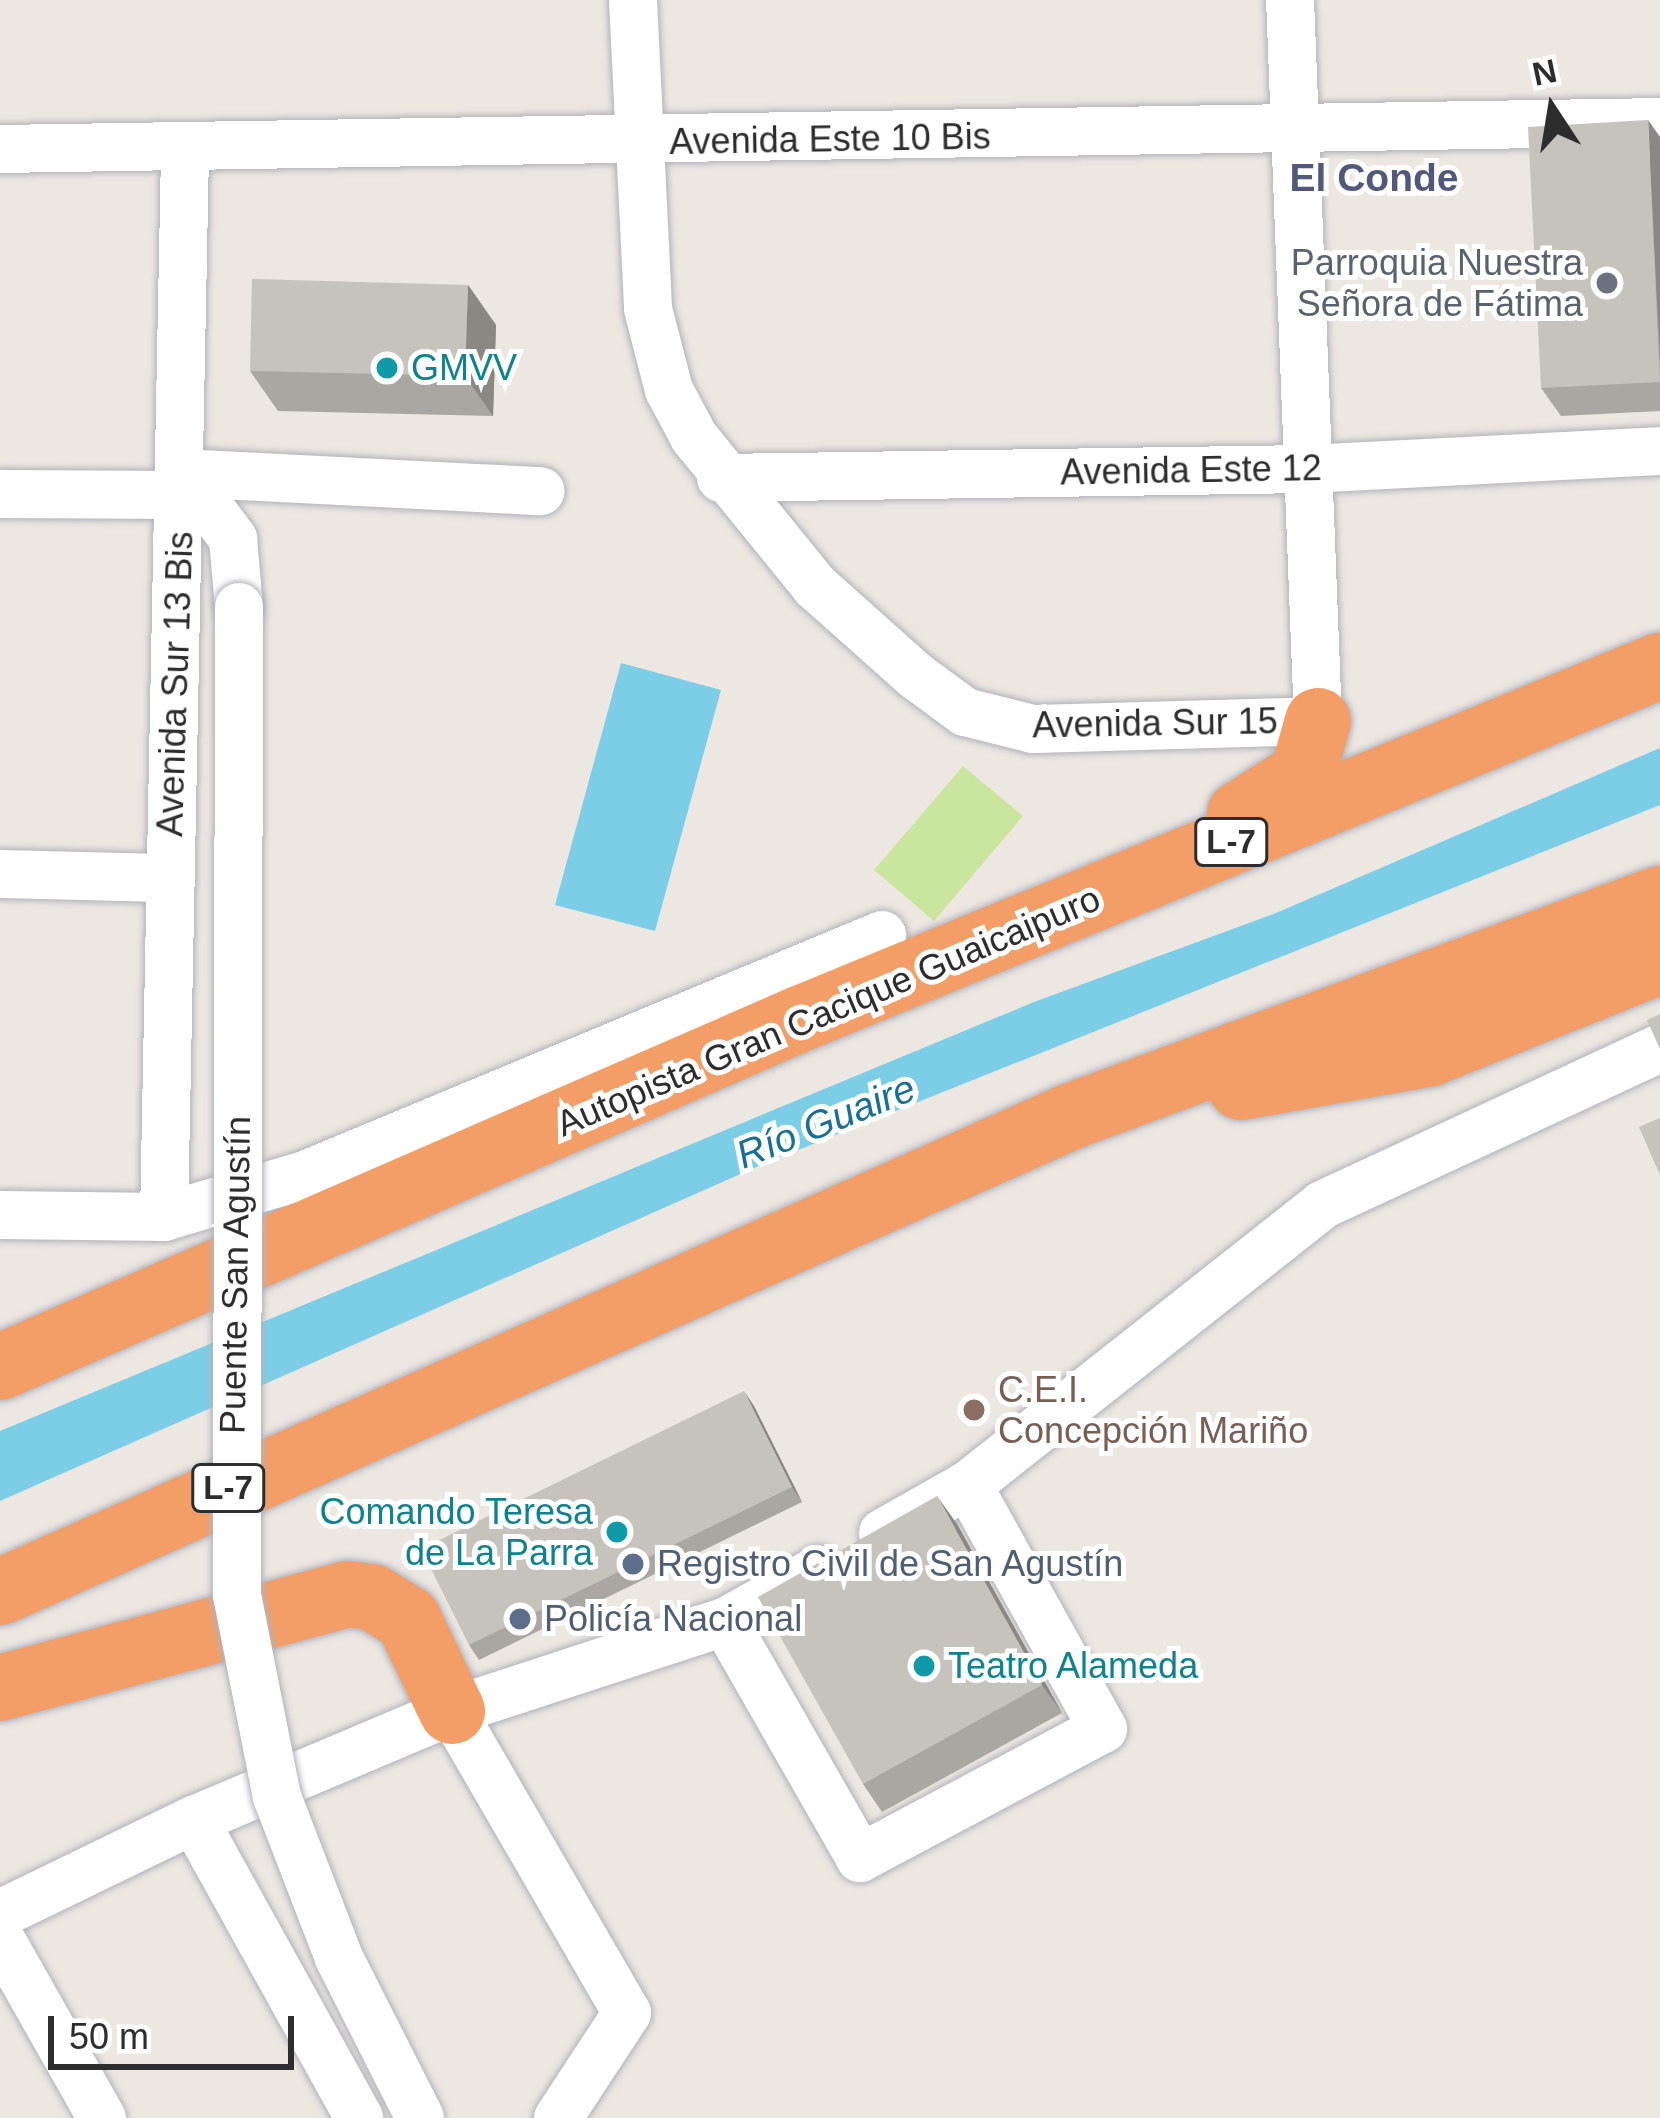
<!DOCTYPE html>
<html>
<head>
<meta charset="utf-8">
<style>
	body { margin:0 }
	#map { position:relative; width:1660px; height:2118px; overflow:hidden; background:#ede7e1; font-family:Arial,sans-serif }
	div>[style] { position:absolute }
	[style*='--x'] { left:calc(var(--x)*1px); top:calc(var(--y)*1px); width:calc(var(--w)*1px); rotate:calc(var(--a)*1deg) }
	.pitch>* { inset:0; background:#cae69e }
	.water>* { inset:0; background:#7ccee7 }
	.roads { filter:drop-shadow(0 0 3px #b1b3bc) drop-shadow(0 0 3px #b1b3bc) }
	.minor>* { height:48px; margin:-24px; padding:0 24px; transform-origin:24px; border-radius:24px; background:#fff }
	.highway>* { height:66px; margin:-33px; padding:0 33px; transform-origin:33px; border-radius:33px; background:#f39e66 }
	.bridges { filter:drop-shadow(0 0 3px #b1b3bc) drop-shadow(0 0 3px #b1b3bc) }
	.minor-bridge>* { height:48px; margin:-24px; padding:0 24px; transform-origin:24px; border-radius:24px; background:#fff }
	.wall>* { inset:0; background:#aaa7a2 }
	.shaded-wall>* { inset:0; background:#8b8884 }
	.building>* { inset:0; background:#c6c2bc }
	.dots>* { width:33px; height:33px; translate:-50% -50%; box-sizing:border-box; border:6px solid #fff; border-radius:50% }
	span { translate:-50% -50%; white-space:nowrap; text-align:center; line-height:1.15; -webkit-text-stroke:10px #fff; paint-order:stroke }
	.shield-label span { padding:3px 9px; background:#fff; border:3px solid; border-radius:9px; -webkit-text-stroke-width:0 }
	.shield-label { font-size:33px; color:#2d2d2d; font-weight:700 }
	.street-label { font-size:36px; color:#2d2d2d }
	.worship-label { font-size:36px; color:#5b616d }
	.right { translate:-100% -50%; text-align:right }
	.culture-label { font-size:36px; color:#0d838f }
	.left { translate:0 -50%; text-align:left }
	.education-label { font-size:36px; color:#785e54 }
	.service-label { font-size:36px; color:#4e5e75 }
	.neighbourhood-label { font-size:39px; color:#50597b; font-weight:700 }
	.water-label { font-size:39px; color:#176f96; font-style:italic }
	.north { position:absolute; left:1492px; top:48px; width:120px; height:120px; -webkit-text-stroke:9px #fff; paint-order:stroke; rotate:348deg; font-size:33px; font-weight:700; line-height:48px; text-align:center; color:#2d2d2d }
	.north::after { content:''; display:block; margin:auto; width:42px; height:54px; background:#2d2d2d; clip-path:polygon(50% 0,100% 100%,50% 72%,0 100%) }
	.scale { position:absolute; left:48px; top:2016px; width:246px; height:54px; box-sizing:border-box; border:6px solid #2d2d2d; border-top:0; padding-left:15px; font-size:36px; line-height:42px; white-space:nowrap; color:#2d2d2d; -webkit-text-stroke:9px #fff; paint-order:stroke }
</style>
</head>
<body>
<div id="map">
	<div class="pitch">
		<i style="clip-path:polygon(963px 766px,1023px 816px,934px 921px,874px 870px)"></i>
	</div>
	<div class="water">
		<i style="clip-path:polygon(621px 663px,721px 690px,655px 931px,555px 905px)"></i>
		<i style="clip-path:polygon(1660px 748px,1660px 805px,761px 1165px,0 1501px,0 1431px,1034px 1002px,1276px 913px)"></i>
	</div>
	<div class="roads">
		<div class="minor">
			<i style="--x:633;--y:0;--w:309;--a:87.2"></i>
			<i style="--x:648;--y:309;--w:84;--a:75.5"></i>
			<i style="--x:669;--y:390;--w:53;--a:62"></i>
			<i style="--x:694;--y:437;--w:192;--a:50.9"></i>
			<i style="--x:815;--y:586;--w:135;--a:41.7"></i>
			<i style="--x:916;--y:676;--w:61;--a:36.3"></i>
			<i style="--x:965;--y:712;--w:70;--a:14"></i>
			<i style="--x:1033;--y:729;--w:285;--a:-1.6"></i>
			<i style="--x:1318;--y:721;--w:722;--a:-92.22"></i>
			<i style="--x:0;--y:149;--w:1660;--a:-0.93"></i>
			<i style="--x:181;--y:473;--w:360;--a:2.9"></i>
			<i style="--x:721;--y:478;--w:585;--a:-0.88"></i>
			<i style="--x:1306;--y:469;--w:354;--a:-2.9"></i>
			<i style="--x:0;--y:494;--w:181;--a:0.3"></i>
			<i style="--x:181;--y:495;--w:32;--a:24"></i>
			<i style="--x:210;--y:508;--w:39;--a:53"></i>
			<i style="--x:233;--y:539;--w:68;--a:85"></i>
			<i style="--x:0;--y:874;--w:169;--a:1.4"></i>
			<i style="--x:0;--y:1215;--w:164;--a:0.7"></i>
			<i style="--x:164;--y:1217;--w:147;--a:-16.6"></i>
			<i style="--x:305;--y:1175;--w:625;--a:-22.58"></i>
			<i style="--x:164;--y:1217;--w:1066;--a:-88.87"></i>
			<i style="--x:883;--y:1533;--w:98;--a:-29.5"></i>
			<i style="--x:968;--y:1485;--w:451;--a:-38.3"></i>
			<i style="--x:1322;--y:1205;--w:373;--a:-24.9"></i>
			<i style="--x:725;--y:1622;--w:272;--a:60.2"></i>
			<i style="--x:860;--y:1858;--w:275;--a:-28"></i>
			<i style="--x:1103;--y:1729;--w:279;--a:-119"></i>
			<i style="--x:452;--y:1711;--w:349;--a:59.9"></i>
			<i style="--x:627;--y:2013;--w:126;--a:123.3"></i>
			<i style="--x:194;--y:1820;--w:341;--a:61"></i>
			<i style="--x:0;--y:1914;--w:216;--a:-25.9"></i>
			<i style="--x:194;--y:1820;--w:280;--a:-22.9"></i>
			<i style="--x:452;--y:1711;--w:287;--a:-18.1"></i>
			<i style="--x:725;--y:1622;--w:107;--a:-29.2"></i>
			<i style="--x:0;--y:1938;--w:207;--a:60.5"></i>
		</div>
		<div class="highway">
			<i style="--x:1240;--y:814;--w:75;--a:-32.4"></i>
			<i style="--x:1303;--y:774;--w:55;--a:-74.2"></i>
			<i style="--x:1241;--y:1087;--w:193;--a:-10.1"></i>
			<i style="--x:1431;--y:1053;--w:247;--a:-21.9"></i>
			<i style="--x:0;--y:1367;--w:875;--a:-23.52"></i>
			<i style="--x:802;--y:1018;--w:927;--a:-22.31"></i>
			<i style="--x:0;--y:1592;--w:1173;--a:-23.94"></i>
			<i style="--x:1072;--y:1116;--w:627;--a:-20.26"></i>
			<i style="--x:0;--y:1688;--w:360;--a:-15.1"></i>
			<i style="--x:348;--y:1594;--w:24;--a:7"></i>
			<i style="--x:372;--y:1597;--w:42;--a:31.4"></i>
			<i style="--x:408;--y:1619;--w:102;--a:64.4"></i>
		</div>
	</div>
	<div class="bridges">
		<div class="minor-bridge">
			<i style="--x:239;--y:607;--w:988;--a:90.12"></i>
			<i style="--x:237;--y:1595;--w:206;--a:78.8"></i>
			<i style="--x:277;--y:1797;--w:173;--a:68.9"></i>
			<i style="--x:339;--y:1958;--w:179;--a:63.1"></i>
		</div>
	</div>
	<div class="wall">
		<i style="clip-path:polygon(1660px 137px,1660px 411px,1561px 416px,1541px 388px)"></i>
		<i style="clip-path:polygon(468px 285px,496px 325px,493px 416px,278px 411px,250px 371px)"></i>
		<i style="clip-path:polygon(754px 1406px,802px 1502px,479px 1660px,469px 1645px)"></i>
		<i style="clip-path:polygon(957px 1524px,1062px 1713px,882px 1812px,863px 1784px)"></i>
	</div>
	<div class="shaded-wall">
		<i style="clip-path:polygon(1648px 120px,1660px 137px,1660px 361px)"></i>
		<i style="clip-path:polygon(468px 285px,496px 325px,493px 416px,465px 376px)"></i>
		<i style="clip-path:polygon(744px 1391px,754px 1406px,802px 1502px,792px 1487px)"></i>
		<i style="clip-path:polygon(937px 1496px,957px 1524px,1062px 1713px,1042px 1685px)"></i>
	</div>
	<div class="building">
		<i style="clip-path:polygon(1648px 120px,1660px 382px,1541px 388px,1528px 127px)"></i>
		<i style="clip-path:polygon(252px 279px,468px 285px,465px 376px,250px 371px)"></i>
		<i style="clip-path:polygon(1660px 1014px,1660px 1049px,1647px 1020px)"></i>
		<i style="clip-path:polygon(1660px 1118px,1660px 1175px,1639px 1127px)"></i>
		<i style="clip-path:polygon(744px 1391px,792px 1487px,469px 1645px,421px 1549px)"></i>
		<i style="clip-path:polygon(937px 1496px,1042px 1685px,863px 1784px,758px 1597px)"></i>
	</div>
	<div class="dots">
		<i style="left:1607px;top:283px;background:#6b7280"></i>
		<i style="left:387px;top:368px;background:#0f9aa8"></i>
		<i style="left:974px;top:1410px;background:#8d6e63"></i>
		<i style="left:617px;top:1532px;background:#0f9aa8"></i>
		<i style="left:633px;top:1564px;background:#5c6f8a"></i>
		<i style="left:520px;top:1619px;background:#5c6f8a"></i>
		<i style="left:924px;top:1666px;background:#0f9aa8"></i>
	</div>
	<div class="shield-label">
		<span style="left:1231px;top:842px">L-7</span>
		<span style="left:228px;top:1488px">L-7</span>
	</div>
	<div class="street-label">
		<span style="left:830px;top:139px;rotate:-1deg">Avenida Este 10 Bis</span>
		<span style="left:1191px;top:470px;rotate:-1deg">Avenida Este 12</span>
		<span style="left:175px;top:684px;rotate:-88deg">Avenida Sur 13 Bis</span>
		<span style="left:1155px;top:723px;rotate:-1deg">Avenida Sur 15</span>
		<span style="left:828px;top:1011px;rotate:-23deg">Autopista Gran Cacique Guaicaipuro</span>
		<span style="left:235px;top:1275px;rotate:-89deg">Puente San Agustín</span>
	</div>
	<div class="worship-label">
		<span class="right" style="left:1583px;top:283px">Parroquia Nuestra<br>Señora de Fátima</span>
	</div>
	<div class="culture-label">
		<span class="left" style="left:411px;top:368px">GMVV</span>
		<span class="right" style="left:593px;top:1532px">Comando Teresa<br>de La Parra</span>
		<span class="left" style="left:948px;top:1666px">Teatro Alameda</span>
	</div>
	<div class="education-label">
		<span class="left" style="left:998px;top:1410px">C.E.I.<br>Concepción Mariño</span>
	</div>
	<div class="service-label">
		<span class="left" style="left:657px;top:1564px">Registro Civil de San Agustín</span>
		<span class="left" style="left:544px;top:1619px">Policía Nacional</span>
	</div>
	<div class="neighbourhood-label">
		<span style="left:1374px;top:178px">El Conde</span>
	</div>
	<div class="water-label">
		<span style="left:826px;top:1122px;rotate:-22deg">Río Guaire</span>
	</div>
	<div class="north">N</div>
	<div class="scale">50 m</div>
</div>
</body>
</html>
